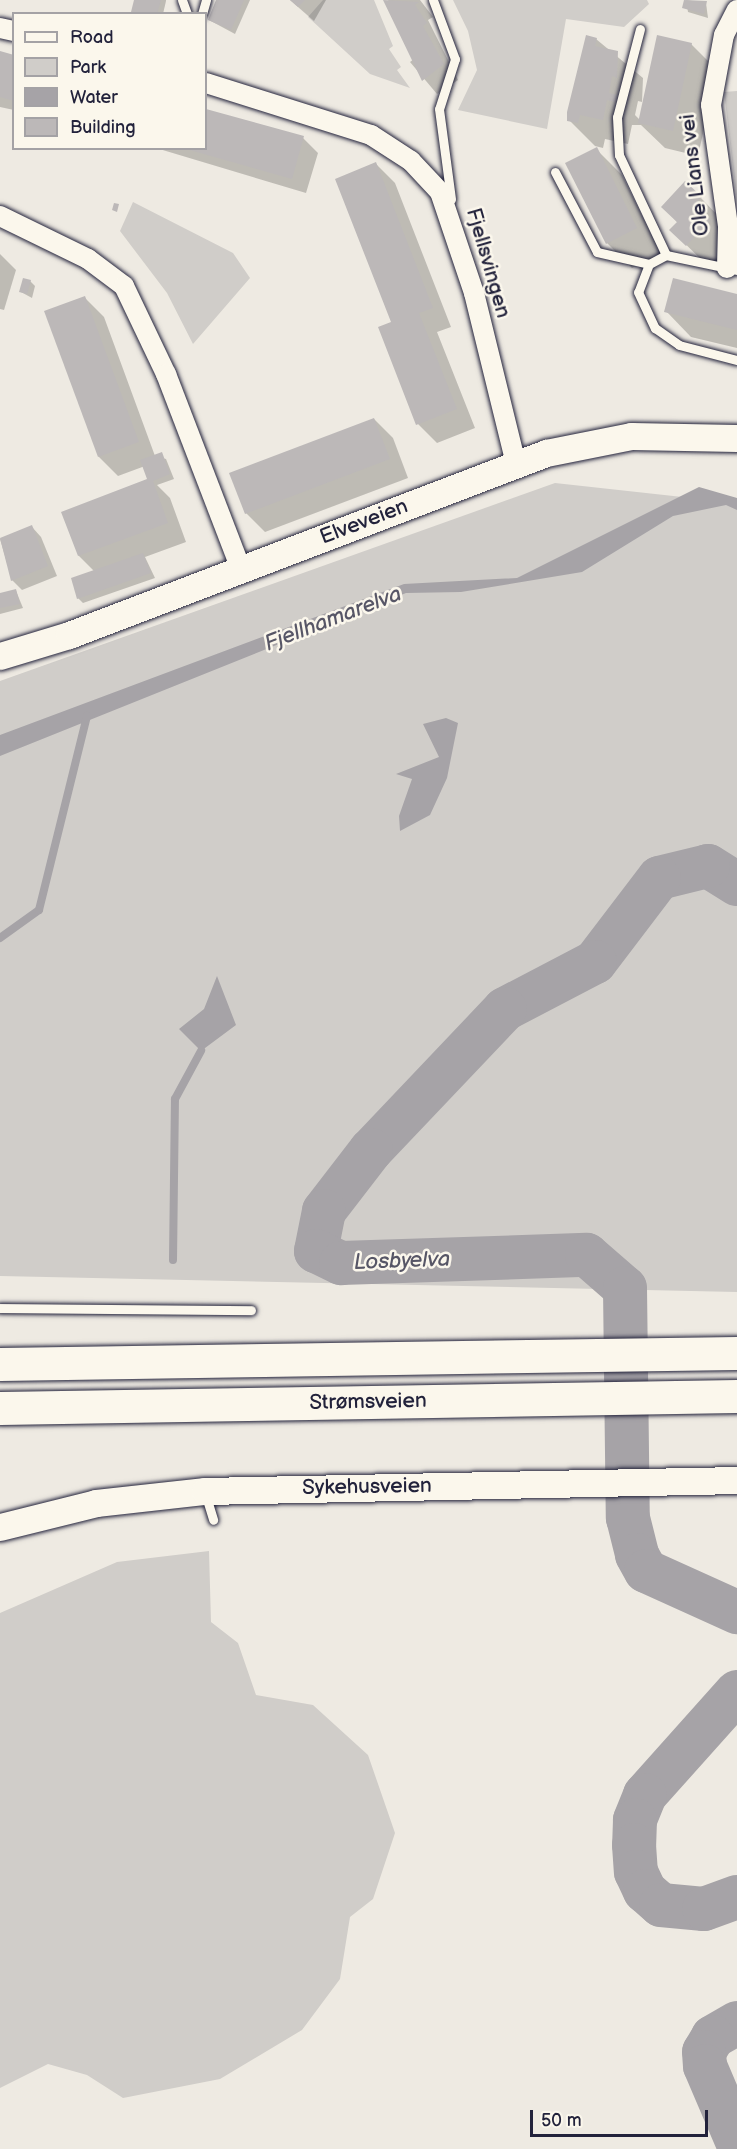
<!DOCTYPE html>
<html>
<head>
<meta charset="utf-8">
<style>
	body { margin:0 }
	#map { position:relative; width:737px; height:2149px; overflow:hidden; background:#eeeae2; font-family:"Balsamiq Sans",sans-serif }
	div>[style] { position:absolute }
	[style*='--x'] { left:calc(var(--x)*1px); top:calc(var(--y)*1px); width:calc(var(--w)*1px); rotate:calc(var(--a)*1deg) }
	.green>* { inset:0; background:#d0cdc9 }
	.water>* { inset:0; background:#a6a3a7 }
	.shadow>* { inset:0; background:#0003 }
	.stream>* { height:8px; margin:-4px; padding:0 4px; transform-origin:4px; border-radius:4px; background:#a6a3a7 }
	.river>* { height:44px; margin:-22px; padding:0 22px; transform-origin:22px; border-radius:22px; background:#a6a3a7 }
	.building>* { inset:0; background:#bcb8b8 }
	.roads { filter:drop-shadow(0 0 2px #22223b) drop-shadow(0 0 2px #22223b) }
	.lane>* { height:9px; margin:-4.5px; padding:0 4.5px; transform-origin:4.5px; border-radius:4.5px; background:#fbf7ec }
	.street>* { height:20px; margin:-10px; padding:0 10px; transform-origin:10px; border-radius:10px; background:#fbf7ec }
	.secondary>* { height:27px; margin:-13.5px; padding:0 13.5px; transform-origin:13.5px; border-radius:13.5px; background:#fbf7ec }
	.highway>* { height:33px; margin:-16.5px; padding:0 16.5px; transform-origin:16.5px; border-radius:16.5px; background:#fbf7ec }
	span { translate:-50% -50%; white-space:nowrap; text-align:center; line-height:1.15; -webkit-text-stroke:5px #fbf7ec; paint-order:stroke }
	.street-label { font-size:21px; color:#22223b }
	.water-label { font-size:22px; color:#575666; font-style:italic }
	.legend { position:absolute; left:12px; top:12px; width:195px; height:138px; box-sizing:border-box; background:#fbf7ec; border:2px solid #a4a2a5; margin:0; padding:8px 10px; list-style:none; font-size:18px; color:#22223b }
	.legend li { display:flex; align-items:center; gap:12px; height:30px }
	.legend b { width:30px; border:2px solid #a4a2a5 }
	.scale { position:absolute; left:530px; top:2110px; width:178px; height:27px; box-sizing:border-box; border:3px solid #22223b; border-top:0; padding-left:8px; font-size:18px; line-height:21px; white-space:nowrap; color:#22223b; -webkit-text-stroke:4px #fbf7ec; paint-order:stroke }
</style>
</head>
<body>
<div id="map">
	<div class="green">
		<i style="clip-path:polygon(323px 0,374px 0,393px 46px,389px 49px,401px 67px,397px 70px,410px 88px,370px 74px,308px 17px)"></i>
		<i style="clip-path:polygon(453px 0,647px 0,649px 4px,624px 27px,566px 19px,547px 129px,458px 110px,477px 70px,468px 31px)"></i>
		<i style="clip-path:polygon(737px 91px,737px 202px,724px 92px)"></i>
		<i style="clip-path:polygon(133px 202px,233px 253px,250px 278px,193px 344px,167px 293px,120px 231px)"></i>
		<i style="clip-path:polygon(555px 483px,737px 503px,737px 1292px,0 1276px,0 681px)"></i>
		<i style="clip-path:polygon(209px 1551px,211px 1622px,238px 1643px,256px 1695px,313px 1705px,368px 1755px,395px 1833px,373px 1899px,350px 1917px,340px 1979px,302px 2030px,220px 2079px,123px 2098px,87px 2075px,48px 2064px,0 2088px,0 1613px,117px 1562px)"></i>
	</div>
	<div class="water">
		<i style="clip-path:polygon(699px 487px,737px 498px,737px 510px,726px 505px,673px 516px,582px 572px,461px 592px,406px 593px,0 756px,0 735px,404px 584px,517px 578px)"></i>
		<i style="clip-path:polygon(446px 718px,458px 723px,447px 778px,430px 815px,400px 831px,399px 816px,412px 779px,396px 774px,439px 757px,423px 724px)"></i>
		<i style="clip-path:polygon(217px 976px,236px 1025px,201px 1051px,179px 1029px,204px 1009px)"></i>
	</div>
	<div class="shadow">
		<i style="clip-path:polygon(136px 0,166px 0,166px 1px,163px 14px,135px 14px)"></i>
		<i style="clip-path:polygon(218px 0,250px 0,235px 34px,209px 20px)"></i>
		<i style="clip-path:polygon(290px 0,326px 0,314px 21px)"></i>
		<i style="clip-path:polygon(388px 0,420px 0,433px 17px,428px 20px,458px 80px,437px 94px,410px 62px,414px 59px)"></i>
		<i style="clip-path:polygon(686px 0,706px 3px,708px 18px,688px 12px)"></i>
		<i style="clip-path:polygon(596px 39px,643px 78px,642px 102px,638px 101px,635px 115px,640px 120px,691px 44px,717px 70px,698px 156px,665px 148px,641px 125px,632px 125px,628px 144px,605px 139px,603px 148px,595px 146px,569px 120px)"></i>
		<i style="clip-path:polygon(0 53px,14px 57px,14px 110px,0 107px)"></i>
		<i style="clip-path:polygon(206px 110px,303px 138px,318px 153px,306px 193px,156px 148px,206px 148px)"></i>
		<i style="clip-path:polygon(596px 149px,622px 175px,661px 254px,632px 268px,607px 243px)"></i>
		<i style="clip-path:polygon(376px 164px,395px 183px,451px 327px,437px 332px,475px 428px,437px 443px,418px 424px,393px 323px)"></i>
		<i style="clip-path:polygon(701px 198px,726px 224px,735px 247px,713px 271px,671px 230px,678px 223px,663px 207px)"></i>
		<i style="clip-path:polygon(0 254px,16px 270px,4px 310px,0 309px)"></i>
		<i style="clip-path:polygon(30px 281px,35px 286px,32px 298px,21px 292px)"></i>
		<i style="clip-path:polygon(737px 295px,737px 348px,691px 337px,666px 311px)"></i>
		<i style="clip-path:polygon(85px 298px,104px 317px,155px 456px,166px 459px,174px 479px,157px 485px,170px 498px,186px 542px,145px 557px,155px 578px,83px 603px,78px 598px,95px 572px,79px 556px,63px 512px,153px 479px,145px 466px,118px 476px,99px 457px)"></i>
		<i style="clip-path:polygon(374px 419px,393px 438px,408px 478px,265px 532px,246px 513px)"></i>
		<i style="clip-path:polygon(32px 527px,41px 537px,57px 576px,22px 590px,12px 580px,0 539px)"></i>
		<i style="clip-path:polygon(16px 591px,23px 608px,0 614px,0 594px)"></i>
	</div>
	<div class="stream">
		<i style="--x:0;--y:938;--w:48;--a:-35.7"></i>
		<i style="--x:39;--y:910;--w:200;--a:-76.1"></i>
		<i style="--x:173;--y:1260;--w:161;--a:-89.3"></i>
		<i style="--x:175;--y:1099;--w:55;--a:-61.6"></i>
	</div>
	<div class="river">
		<i style="--x:737;--y:884;--w:34;--a:-148"></i>
		<i style="--x:708;--y:866;--w:50;--a:166.2"></i>
		<i style="--x:659;--y:878;--w:106;--a:127.3"></i>
		<i style="--x:595;--y:962;--w:102;--a:152.4"></i>
		<i style="--x:505;--y:1009;--w:195;--a:133.5"></i>
		<i style="--x:371;--y:1150;--w:77;--a:127.6"></i>
		<i style="--x:324;--y:1211;--w:41;--a:101.3"></i>
		<i style="--x:316;--y:1251;--w:28;--a:26"></i>
		<i style="--x:341;--y:1263;--w:246;--a:-1.9"></i>
		<i style="--x:587;--y:1255;--w:50;--a:41"></i>
		<i style="--x:625;--y:1288;--w:230;--a:89.3"></i>
		<i style="--x:628;--y:1518;--w:38;--a:76"></i>
		<i style="--x:637;--y:1555;--w:18;--a:61"></i>
		<i style="--x:646;--y:1571;--w:100;--a:24.3"></i>
		<i style="--x:737;--y:1692;--w:138;--a:131.8"></i>
		<i style="--x:645;--y:1795;--w:27;--a:112"></i>
		<i style="--x:635;--y:1820;--w:25;--a:92"></i>
		<i style="--x:634;--y:1845;--w:27;--a:86"></i>
		<i style="--x:636;--y:1872;--w:21;--a:65"></i>
		<i style="--x:645;--y:1891;--w:21;--a:41"></i>
		<i style="--x:661;--y:1905;--w:43;--a:5.3"></i>
		<i style="--x:704;--y:1909;--w:35;--a:-20"></i>
		<i style="--x:737;--y:2023;--w:28;--a:150"></i>
		<i style="--x:713;--y:2037;--w:17;--a:121"></i>
		<i style="--x:704;--y:2052;--w:14;--a:86"></i>
		<i style="--x:705;--y:2066;--w:82;--a:66.9"></i>
	</div>
	<div class="building">
		<i style="clip-path:polygon(134px 0,161px 0,157px 14px,131px 12px)"></i>
		<i style="clip-path:polygon(216px 0,244px 0,231px 30px,208px 20px)"></i>
		<i style="clip-path:polygon(290px 0,305px 0,298px 7px)"></i>
		<i style="clip-path:polygon(383px 0,419px 2px,415px 5px,427px 23px,423px 26px,444px 64px,422px 81px)"></i>
		<i style="clip-path:polygon(684px 0,707px 1px,704px 14px,682px 8px)"></i>
		<i style="clip-path:polygon(586px 35px,597px 38px,595px 46px,618px 51px,617px 78px,612px 76px,609px 93px,617px 95px,615px 102px,607px 100px,603px 120px,580px 115px,578px 123px,567px 121px,567px 112px)"></i>
		<i style="clip-path:polygon(657px 35px,692px 43px,673px 131px,638px 123px)"></i>
		<i style="clip-path:polygon(0 51px,14px 55px,14px 101px,0 97px)"></i>
		<i style="clip-path:polygon(206px 109px,304px 136px,292px 179px,186px 149px,206px 148px)"></i>
		<i style="clip-path:polygon(597px 147px,637px 228px,606px 244px,565px 163px)"></i>
		<i style="clip-path:polygon(376px 162px,433px 308px,419px 313px,457px 409px,416px 425px,378px 327px,391px 322px,335px 179px)"></i>
		<i style="clip-path:polygon(685px 181px,702px 197px,694px 205px,711px 220px,686px 246px,669px 230px,677px 222px,661px 207px)"></i>
		<i style="clip-path:polygon(114px 203px,119px 204px,117px 212px,112px 210px)"></i>
		<i style="clip-path:polygon(23px 278px,31px 280px,27px 294px,19px 292px)"></i>
		<i style="clip-path:polygon(673px 278px,737px 294px,737px 330px,664px 312px)"></i>
		<i style="clip-path:polygon(85px 296px,139px 442px,98px 457px,44px 311px)"></i>
		<i style="clip-path:polygon(374px 418px,390px 459px,245px 514px,229px 473px)"></i>
		<i style="clip-path:polygon(162px 452px,170px 474px,153px 481px,168px 523px,78px 556px,61px 512px,147px 479px,140px 460px)"></i>
		<i style="clip-path:polygon(32px 525px,48px 566px,11px 581px,0 538px)"></i>
		<i style="clip-path:polygon(143px 553px,151px 573px,77px 599px,71px 578px)"></i>
		<i style="clip-path:polygon(16px 589px,20px 604px,0 608px,0 593px)"></i>
	</div>
	<div class="roads">
		<div class="lane">
			<i style="--x:182;--y:0;--w:15;--a:70"></i>
			<i style="--x:433;--y:0;--w:63;--a:69.6"></i>
			<i style="--x:455;--y:59;--w:52;--a:107.7"></i>
			<i style="--x:439;--y:109;--w:91;--a:82.4"></i>
			<i style="--x:202;--y:14;--w:15;--a:-74"></i>
			<i style="--x:640;--y:29;--w:91;--a:104.6"></i>
			<i style="--x:617;--y:117;--w:38;--a:87"></i>
			<i style="--x:619;--y:155;--w:110;--a:64.8"></i>
			<i style="--x:666;--y:255;--w:73;--a:11.9"></i>
			<i style="--x:555;--y:172;--w:90;--a:62.3"></i>
			<i style="--x:597;--y:252;--w:53;--a:13"></i>
			<i style="--x:666;--y:255;--w:19;--a:152"></i>
			<i style="--x:649;--y:264;--w:30;--a:111"></i>
			<i style="--x:638;--y:292;--w:40;--a:65"></i>
			<i style="--x:655;--y:328;--w:29;--a:35"></i>
			<i style="--x:679;--y:345;--w:60;--a:14.5"></i>
			<i style="--x:0;--y:1308;--w:251;--a:0.5"></i>
			<i style="--x:205;--y:1493;--w:28;--a:73"></i>
		</div>
		<div class="street">
			<i style="--x:0;--y:28;--w:14;--a:12"></i>
			<i style="--x:206;--y:83;--w:173;--a:17.5"></i>
			<i style="--x:371;--y:135;--w:48;--a:33"></i>
			<i style="--x:411;--y:161;--w:42;--a:46.9"></i>
			<i style="--x:440;--y:192;--w:107;--a:71.4"></i>
			<i style="--x:474;--y:293;--w:176;--a:76.2"></i>
			<i style="--x:0;--y:216;--w:98;--a:26"></i>
			<i style="--x:88;--y:259;--w:45;--a:36.9"></i>
			<i style="--x:124;--y:286;--w:98;--a:64.5"></i>
			<i style="--x:166;--y:374;--w:209;--a:69"></i>
			<i style="--x:727;--y:268;--w:42;--a:-88.6"></i>
			<i style="--x:728;--y:226;--w:122;--a:-98"></i>
			<i style="--x:711;--y:105;--w:71;--a:-79.5"></i>
			<i style="--x:724;--y:35;--w:28;--a:-63"></i>
		</div>
		<div class="secondary">
			<i style="--x:0;--y:656;--w:72;--a:-16.9"></i>
			<i style="--x:69;--y:635;--w:511;--a:-20.88"></i>
			<i style="--x:546;--y:453;--w:87;--a:-11.3"></i>
			<i style="--x:631;--y:436;--w:106;--a:1.1"></i>
			<i style="--x:0;--y:1527;--w:99;--a:-14"></i>
			<i style="--x:96;--y:1503;--w:110;--a:-6.3"></i>
			<i style="--x:205;--y:1491;--w:532;--a:-1.18"></i>
		</div>
		<div class="highway">
			<i style="--x:0;--y:1364;--w:737;--a:-0.86"></i>
			<i style="--x:0;--y:1408;--w:737;--a:-0.93"></i>
		</div>
	</div>
	<div class="street-label">
		<span style="left:695px;top:175px;rotate:-97deg">Ole Lians vei</span>
		<span style="left:488px;top:263px;rotate:74deg">Fjellsvingen</span>
		<span style="left:364px;top:522px;rotate:-21deg">Elveveien</span>
		<span style="left:368px;top:1402px;rotate:-1deg">Strømsveien</span>
		<span style="left:367px;top:1487px;rotate:-1deg">Sykehusveien</span>
	</div>
	<div class="water-label">
		<span style="left:333px;top:619px;rotate:-21deg">Fjellhamarelva</span>
		<span style="left:402px;top:1261px;rotate:-2deg">Losbyelva</span>
	</div>
	<ul class="legend">
	<li><b style="height:8px;background:#fbf7ec"></b>Road</li>
	<li><b style="height:16px;background:#d0cdc9"></b>Park</li>
	<li><b style="height:16px;background:#a6a3a7"></b>Water</li>
	<li><b style="height:16px;background:#bcb8b8"></b>Building</li>
	</ul>
	<div class="scale">50 m</div>
</div>
</body>
</html>
